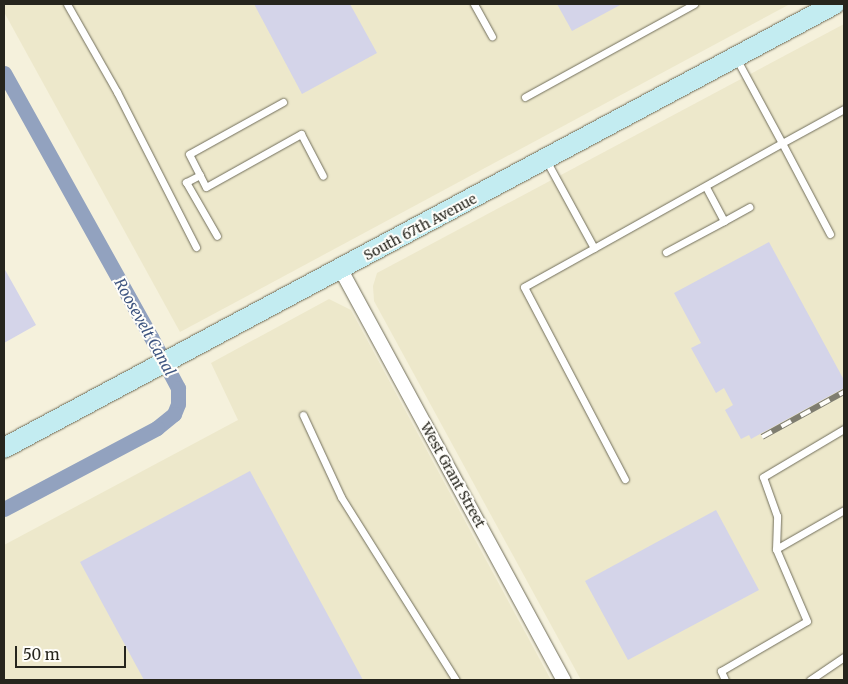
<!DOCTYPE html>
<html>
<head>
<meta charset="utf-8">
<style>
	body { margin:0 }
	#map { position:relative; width:848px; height:684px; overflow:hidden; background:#f5f1dc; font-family:Merriweather,serif }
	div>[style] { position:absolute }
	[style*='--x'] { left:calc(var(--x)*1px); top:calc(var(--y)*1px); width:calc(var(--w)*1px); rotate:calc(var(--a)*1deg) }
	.built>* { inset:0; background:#ede8cb }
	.canal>* { height:15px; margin:-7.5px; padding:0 7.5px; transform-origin:7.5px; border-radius:7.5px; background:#92a2bf }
	.building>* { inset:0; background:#d4d4e9 }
	.roads { filter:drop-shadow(0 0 1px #716e5b) drop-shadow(0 0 1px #716e5b) }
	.lane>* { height:7px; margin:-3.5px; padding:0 3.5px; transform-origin:3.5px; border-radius:3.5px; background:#fff }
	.street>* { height:14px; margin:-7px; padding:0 7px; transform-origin:7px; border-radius:7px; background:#fff }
	.secondary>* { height:20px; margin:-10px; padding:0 10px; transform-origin:10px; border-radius:10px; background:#c3ecf1 }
	.rail>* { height:5.5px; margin-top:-2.75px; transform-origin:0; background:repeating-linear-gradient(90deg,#fffefa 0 11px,#7f7d70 0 22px); box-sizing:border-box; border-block:1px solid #7f7d70 }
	span { translate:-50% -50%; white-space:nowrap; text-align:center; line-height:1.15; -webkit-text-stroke:4px #fffefa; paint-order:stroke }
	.street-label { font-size:14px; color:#26251d }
	.water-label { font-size:15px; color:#3f5681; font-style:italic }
	.frame { position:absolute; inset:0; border:5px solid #26251d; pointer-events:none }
	.scale { position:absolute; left:15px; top:646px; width:111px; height:22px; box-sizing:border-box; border:2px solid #26251d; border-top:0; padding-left:6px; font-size:15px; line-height:18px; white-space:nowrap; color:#26251d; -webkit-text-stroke:4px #fffefa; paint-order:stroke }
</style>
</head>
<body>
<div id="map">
	<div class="built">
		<i style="clip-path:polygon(4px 4px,790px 4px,180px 332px,4px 12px)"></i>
		<i style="clip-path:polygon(844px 24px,844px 680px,581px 680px,374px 301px,373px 286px,377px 273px)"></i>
		<i style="clip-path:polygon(329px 299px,351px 310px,551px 680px,4px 680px,4px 545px,238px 420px,211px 363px)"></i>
	</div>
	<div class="canal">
		<i style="--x:4;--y:73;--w:302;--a:60.9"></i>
		<i style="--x:151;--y:337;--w:58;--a:62.1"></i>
		<i style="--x:178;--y:388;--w:16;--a:90"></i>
		<i style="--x:178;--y:404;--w:11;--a:112"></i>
		<i style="--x:174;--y:414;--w:22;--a:141"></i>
		<i style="--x:157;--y:428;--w:173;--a:152.1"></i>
	</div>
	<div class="building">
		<i style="clip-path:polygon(254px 4px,350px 4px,377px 53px,302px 94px)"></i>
		<i style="clip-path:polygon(557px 4px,622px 4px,572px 31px)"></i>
		<i style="clip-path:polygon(769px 242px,844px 380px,844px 388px,751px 439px,749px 435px,741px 439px,725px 410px,733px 405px,724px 388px,716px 393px,691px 348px,701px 343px,674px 293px)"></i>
		<i style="clip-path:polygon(4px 268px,36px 325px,4px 343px)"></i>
		<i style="clip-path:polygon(250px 471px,363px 680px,144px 680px,80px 562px)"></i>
		<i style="clip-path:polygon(716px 510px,759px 590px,628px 660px,585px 581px)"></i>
	</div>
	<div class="roads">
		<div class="lane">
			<i style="--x:67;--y:4;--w:101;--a:60.4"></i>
			<i style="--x:117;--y:92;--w:174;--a:63"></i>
			<i style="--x:474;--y:4;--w:37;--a:61"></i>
			<i style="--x:525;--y:97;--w:193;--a:-28.8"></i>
			<i style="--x:283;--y:102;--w:107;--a:151"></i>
			<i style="--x:189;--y:154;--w:37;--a:63"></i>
			<i style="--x:206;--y:187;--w:109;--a:-29.2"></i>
			<i style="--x:301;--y:134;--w:47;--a:62.4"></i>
			<i style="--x:546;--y:160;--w:100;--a:61.4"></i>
			<i style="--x:594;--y:248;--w:80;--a:150.9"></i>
			<i style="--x:524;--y:287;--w:217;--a:62.3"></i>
			<i style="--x:200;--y:175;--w:16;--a:153"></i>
			<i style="--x:186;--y:182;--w:62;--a:60.1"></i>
			<i style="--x:724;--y:221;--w:29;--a:-29"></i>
			<i style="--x:830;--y:234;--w:103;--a:-117.8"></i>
			<i style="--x:782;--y:143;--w:71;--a:-28.7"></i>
			<i style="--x:594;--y:248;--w:215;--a:-29.2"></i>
			<i style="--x:782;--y:143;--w:97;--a:-118.4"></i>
			<i style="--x:666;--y:252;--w:66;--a:-28.1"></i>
			<i style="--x:724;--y:221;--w:38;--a:-118"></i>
			<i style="--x:303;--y:415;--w:90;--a:65.1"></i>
			<i style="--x:341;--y:497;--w:216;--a:57.9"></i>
			<i style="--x:776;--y:549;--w:33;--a:-88"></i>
			<i style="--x:777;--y:516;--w:41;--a:-109.7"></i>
			<i style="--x:763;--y:477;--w:94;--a:-30.7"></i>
			<i style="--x:725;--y:680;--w:10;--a:-114"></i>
			<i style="--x:721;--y:671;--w:99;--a:-30.2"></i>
			<i style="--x:807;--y:621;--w:78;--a:-113.3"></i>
			<i style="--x:776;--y:549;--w:78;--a:-29.8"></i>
			<i style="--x:810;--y:680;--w:41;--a:-34.1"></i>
		</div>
		<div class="street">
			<i style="--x:341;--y:270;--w:467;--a:61.5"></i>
		</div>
		<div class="secondary">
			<i style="--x:4;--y:448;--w:942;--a:-28.12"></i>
		</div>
	</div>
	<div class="rail">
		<i style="--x:762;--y:437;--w:94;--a:-28.8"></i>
	</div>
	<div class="street-label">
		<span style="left:420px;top:227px;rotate:-28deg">South 67th Avenue</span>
		<span style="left:453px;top:475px;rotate:61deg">West Grant Street</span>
	</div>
	<div class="water-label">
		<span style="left:145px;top:327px;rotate:61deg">Roosevelt Canal</span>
	</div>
	<div class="frame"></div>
	<div class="scale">50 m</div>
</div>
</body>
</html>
